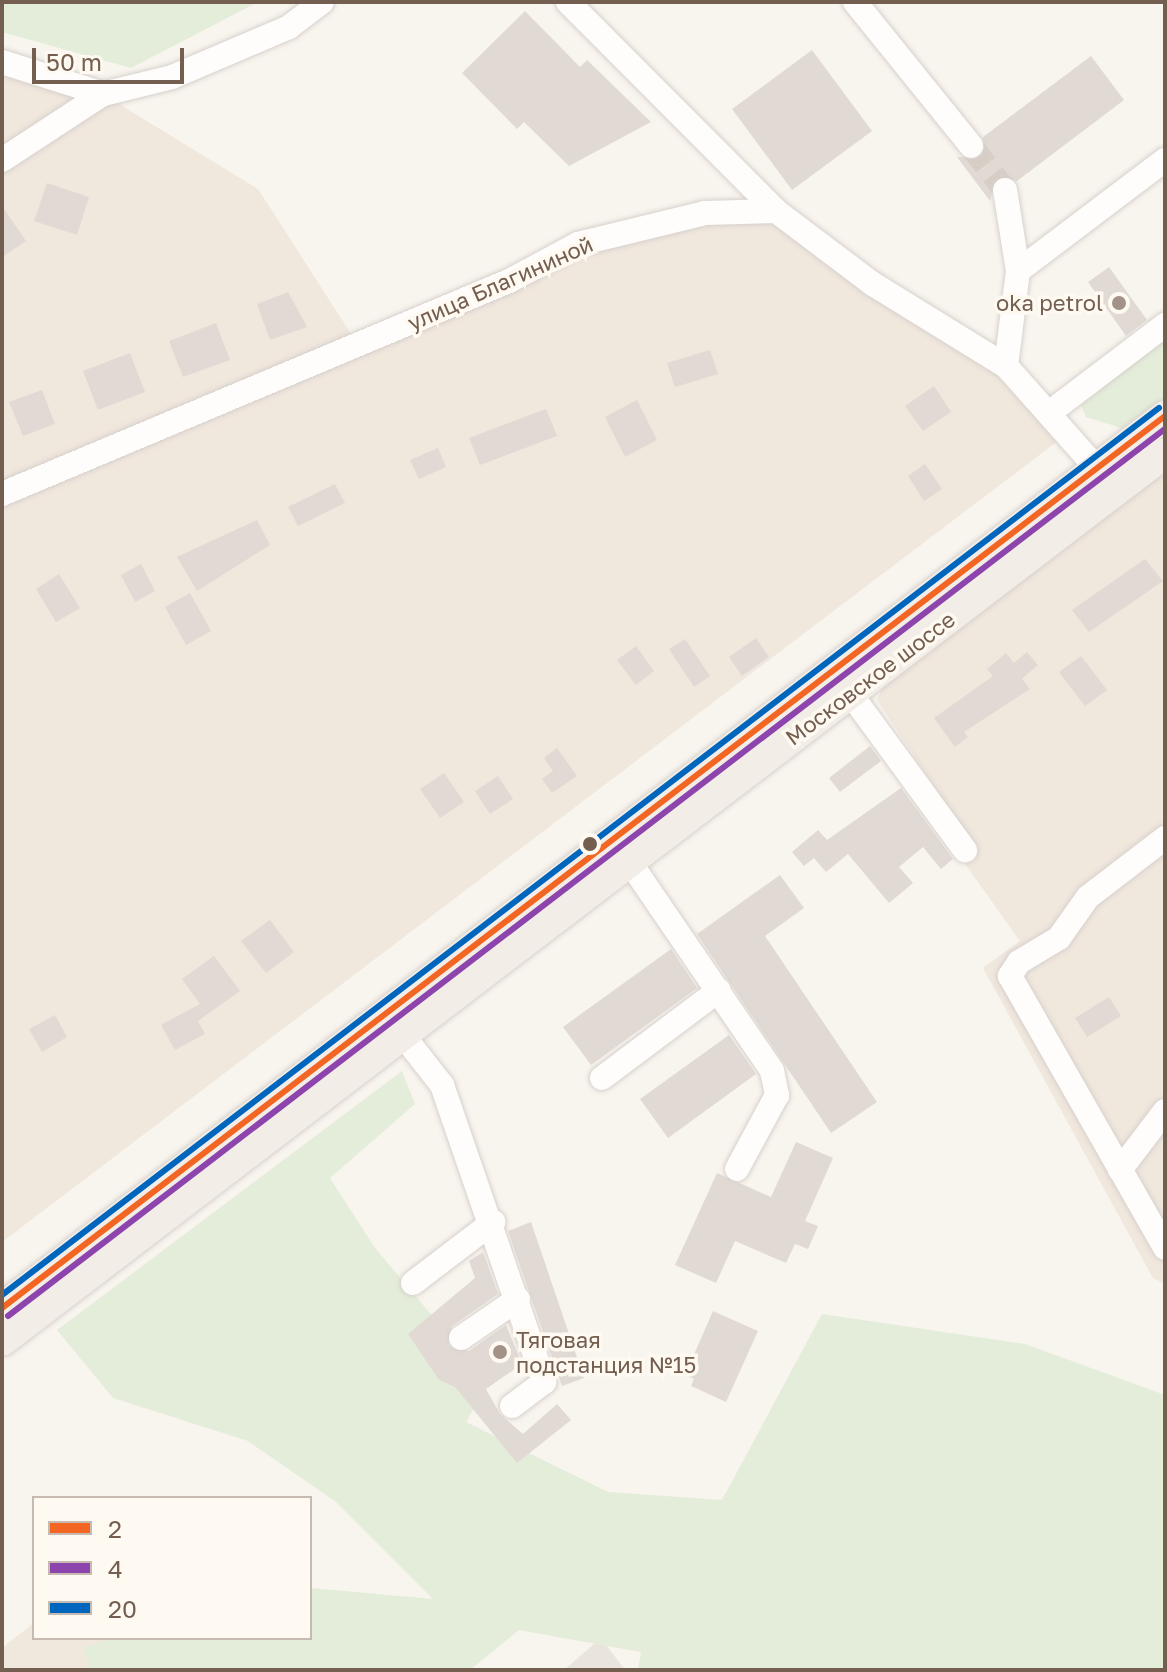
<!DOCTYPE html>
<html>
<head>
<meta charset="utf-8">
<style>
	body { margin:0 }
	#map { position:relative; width:1167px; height:1672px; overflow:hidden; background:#f8f4ee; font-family:"Golos Text",sans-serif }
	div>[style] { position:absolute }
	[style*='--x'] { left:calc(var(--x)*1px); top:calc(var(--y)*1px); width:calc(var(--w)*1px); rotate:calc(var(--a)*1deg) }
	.residential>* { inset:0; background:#f0e7dd }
	.industrial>* { inset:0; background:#eae4df }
	.green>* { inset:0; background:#e4edda }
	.building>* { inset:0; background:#e1dad4 }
	.minor-tunnel>* { height:24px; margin-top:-12px; transform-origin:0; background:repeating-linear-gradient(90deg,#d7cec6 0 24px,transparent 0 36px) }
	.roads { filter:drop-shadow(0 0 2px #d7d1cc) drop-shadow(0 0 2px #d7d1cc) }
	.minor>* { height:24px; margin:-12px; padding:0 12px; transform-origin:12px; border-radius:12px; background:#fefdfc }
	.major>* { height:30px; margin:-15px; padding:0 15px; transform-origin:15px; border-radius:15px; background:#f2eee7 }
	.bus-1>* { height:6px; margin:-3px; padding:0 3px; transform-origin:3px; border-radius:3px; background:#f26522 }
	.bus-2>* { height:6px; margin:-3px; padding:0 3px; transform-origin:3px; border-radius:3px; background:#8e44ad }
	.bus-3>* { height:6px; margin:-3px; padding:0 3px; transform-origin:3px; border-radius:3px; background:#0065bd }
	.dots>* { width:22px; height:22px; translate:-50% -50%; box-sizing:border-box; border:4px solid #fef9f1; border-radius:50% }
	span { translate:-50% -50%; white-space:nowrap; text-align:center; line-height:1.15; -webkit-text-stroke:7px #fef9f1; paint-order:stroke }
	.street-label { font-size:22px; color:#745e50 }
	.poi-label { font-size:22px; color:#745e50 }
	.right { translate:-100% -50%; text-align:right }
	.left { translate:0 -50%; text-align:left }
	.frame { position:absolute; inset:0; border:4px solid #745e50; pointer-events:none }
	.legend { position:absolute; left:32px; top:1496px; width:280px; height:144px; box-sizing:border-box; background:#fef9f1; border:2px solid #c7bbb1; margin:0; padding:10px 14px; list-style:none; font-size:24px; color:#745e50 }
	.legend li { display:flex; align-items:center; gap:16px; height:40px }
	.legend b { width:40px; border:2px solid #c7bbb1 }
	.scale { position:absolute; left:32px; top:48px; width:152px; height:36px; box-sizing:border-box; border:4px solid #745e50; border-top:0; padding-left:10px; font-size:24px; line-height:28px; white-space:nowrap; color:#745e50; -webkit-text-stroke:6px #fef9f1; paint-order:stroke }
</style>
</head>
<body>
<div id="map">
	<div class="residential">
		<i style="clip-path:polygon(2px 65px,109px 98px,258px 189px,353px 337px,2px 486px)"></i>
		<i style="clip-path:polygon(776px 214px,1005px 369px,1063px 437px,2px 1242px,2px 496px,579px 245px,706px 215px)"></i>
		<i style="clip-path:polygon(1165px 462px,1165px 1284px,1153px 1278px,983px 968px,1020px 941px,963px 861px,977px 851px,877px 700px,888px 673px)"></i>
		<i style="clip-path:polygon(34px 1623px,34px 1638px,136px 1638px,160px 1670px,2px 1670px,2px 1648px)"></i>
	</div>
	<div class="industrial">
		<i style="clip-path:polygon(601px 1638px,625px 1670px,564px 1670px)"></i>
	</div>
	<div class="green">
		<i style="clip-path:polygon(2px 2px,258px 2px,131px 68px,2px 32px)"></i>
		<i style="clip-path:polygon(1165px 339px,1165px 402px,1128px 430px,1086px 417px,1081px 405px)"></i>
		<i style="clip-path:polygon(402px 1071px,415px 1104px,330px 1178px,375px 1248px,489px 1383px,466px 1422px,608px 1492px,722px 1500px,822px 1314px,1025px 1344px,1165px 1395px,1165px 1670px,638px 1670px,641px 1652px,519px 1630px,470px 1670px,90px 1670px,83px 1648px,113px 1638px,310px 1638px,310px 1588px,433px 1599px,336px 1502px,248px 1441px,113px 1398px,57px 1330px)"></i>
	</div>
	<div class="building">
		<i style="clip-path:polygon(525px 11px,580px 67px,587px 60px,651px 122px,569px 166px,524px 122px,517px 129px,462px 73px)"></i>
		<i style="clip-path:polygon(812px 50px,872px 131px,792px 190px,732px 109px)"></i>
		<i style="clip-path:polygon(1091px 56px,1124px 100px,1017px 181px,996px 178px,990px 201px,957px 157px,980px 158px,983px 137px)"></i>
		<i style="clip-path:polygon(47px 183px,89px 197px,77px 235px,34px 221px)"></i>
		<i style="clip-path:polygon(2px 206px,26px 241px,2px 257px)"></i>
		<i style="clip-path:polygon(1109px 267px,1147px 320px,1126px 336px,1088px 282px)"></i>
		<i style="clip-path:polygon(288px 292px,307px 327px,270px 340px,257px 304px)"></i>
		<i style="clip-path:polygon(216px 323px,230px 360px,183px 377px,169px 341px)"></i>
		<i style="clip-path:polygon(710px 350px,718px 374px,675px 387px,667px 363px)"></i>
		<i style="clip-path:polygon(130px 353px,145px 392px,98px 410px,83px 371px)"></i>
		<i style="clip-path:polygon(934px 386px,951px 412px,923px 431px,905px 406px)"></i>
		<i style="clip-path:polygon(42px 390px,55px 424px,23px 436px,9px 402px)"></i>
		<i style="clip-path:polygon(637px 400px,657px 440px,625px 457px,605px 417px)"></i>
		<i style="clip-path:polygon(546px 409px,557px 436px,480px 465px,469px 438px)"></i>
		<i style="clip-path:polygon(438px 448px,446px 467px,419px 479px,410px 460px)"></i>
		<i style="clip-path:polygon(925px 464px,942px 489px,924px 501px,908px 476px)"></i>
		<i style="clip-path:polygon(335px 484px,345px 503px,298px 526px,288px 507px)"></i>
		<i style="clip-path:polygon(257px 520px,270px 545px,197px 591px,177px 557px)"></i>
		<i style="clip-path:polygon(1145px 559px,1163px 581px,1089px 632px,1072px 610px)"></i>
		<i style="clip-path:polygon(141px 564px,155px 591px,135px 602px,121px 575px)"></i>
		<i style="clip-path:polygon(59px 574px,80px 608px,56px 622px,36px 589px)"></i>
		<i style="clip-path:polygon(190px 593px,211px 631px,186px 645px,165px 607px)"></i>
		<i style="clip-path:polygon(756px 638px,769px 657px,742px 676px,729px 657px)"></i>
		<i style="clip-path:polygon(685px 639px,710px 676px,694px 687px,669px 649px)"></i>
		<i style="clip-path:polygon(636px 646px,654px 671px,636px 685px,617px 660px)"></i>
		<i style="clip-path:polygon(1027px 652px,1038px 665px,1022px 679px,1030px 689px,964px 732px,968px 737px,955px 747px,934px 718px,993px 676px,987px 669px,1006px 653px,1014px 663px)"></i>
		<i style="clip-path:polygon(1081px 656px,1107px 690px,1085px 706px,1059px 672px)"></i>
		<i style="clip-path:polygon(870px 746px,881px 761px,840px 792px,829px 778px)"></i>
		<i style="clip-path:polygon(557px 748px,577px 776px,552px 793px,542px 779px,553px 771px,544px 758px)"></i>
		<i style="clip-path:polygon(444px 773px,464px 802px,440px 818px,420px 789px)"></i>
		<i style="clip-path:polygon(498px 776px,513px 799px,490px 814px,475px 791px)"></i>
		<i style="clip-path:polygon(901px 788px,953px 859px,941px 869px,923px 847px,899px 867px,913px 883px,889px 903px,848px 854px,826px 872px,814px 858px,804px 866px,792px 852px,818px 830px,827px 840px)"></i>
		<i style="clip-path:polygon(780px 875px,804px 908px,765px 936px,877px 1102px,831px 1133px,697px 934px)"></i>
		<i style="clip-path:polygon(270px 920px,294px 952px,266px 973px,241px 941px)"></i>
		<i style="clip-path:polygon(671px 949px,697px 988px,591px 1065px,563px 1027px)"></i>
		<i style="clip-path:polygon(214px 956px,240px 991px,198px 1021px,205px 1034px,175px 1050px,161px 1025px,200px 1004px,182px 979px)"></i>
		<i style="clip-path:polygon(1109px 997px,1121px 1016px,1087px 1037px,1075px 1018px)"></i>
		<i style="clip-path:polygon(55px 1015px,67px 1037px,42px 1052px,29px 1029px)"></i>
		<i style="clip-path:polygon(729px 1035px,756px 1074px,668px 1138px,640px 1099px)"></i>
		<i style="clip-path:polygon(796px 1142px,833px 1158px,805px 1221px,818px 1226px,808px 1249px,795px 1244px,786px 1263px,735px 1241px,716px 1283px,675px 1265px,717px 1173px,771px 1197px)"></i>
		<i style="clip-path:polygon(531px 1222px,584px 1378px,562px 1386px,508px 1231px)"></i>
		<i style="clip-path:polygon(483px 1252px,498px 1294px,452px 1326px,448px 1346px,469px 1351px,506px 1325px,522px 1364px,486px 1389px,500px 1414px,523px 1434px,557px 1404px,571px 1420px,517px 1463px,455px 1387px,439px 1380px,408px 1334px,475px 1278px,469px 1261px)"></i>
		<i style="clip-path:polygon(713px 1311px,758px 1331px,726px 1402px,691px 1386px,694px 1379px,685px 1375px)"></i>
	</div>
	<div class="minor-tunnel">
		<i style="--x:971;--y:146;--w:56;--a:52.3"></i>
	</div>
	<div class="roads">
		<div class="minor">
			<i style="--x:568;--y:2;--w:295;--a:45.1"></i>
			<i style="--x:776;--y:211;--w:121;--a:37"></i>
			<i style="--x:873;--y:284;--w:156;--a:31.7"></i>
			<i style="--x:1006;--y:366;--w:154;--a:48.4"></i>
			<i style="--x:855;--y:2;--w:185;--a:51.1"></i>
			<i style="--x:2;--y:62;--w:106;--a:17.6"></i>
			<i style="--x:2;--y:160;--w:121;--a:-33.2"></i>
			<i style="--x:103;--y:94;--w:71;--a:-13.8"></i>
			<i style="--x:172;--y:77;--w:127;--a:-23.1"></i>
			<i style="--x:289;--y:27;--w:41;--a:-37.1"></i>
			<i style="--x:1005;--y:190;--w:82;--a:80.9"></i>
			<i style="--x:1018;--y:271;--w:96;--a:97.2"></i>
			<i style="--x:1018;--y:271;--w:184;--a:-37.1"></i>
			<i style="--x:1049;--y:413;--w:146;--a:-37.2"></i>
			<i style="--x:2;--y:494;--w:550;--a:-22.79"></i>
			<i style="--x:509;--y:281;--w:78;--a:-28.2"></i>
			<i style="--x:578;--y:244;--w:131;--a:-13.7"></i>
			<i style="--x:705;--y:213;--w:71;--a:-1.6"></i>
			<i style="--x:850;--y:693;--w:195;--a:53.8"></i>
			<i style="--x:1165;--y:838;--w:97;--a:142.5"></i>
			<i style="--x:1088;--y:897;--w:50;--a:125.3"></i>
			<i style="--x:1059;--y:938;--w:47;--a:149"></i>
			<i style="--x:1019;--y:962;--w:17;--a:123"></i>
			<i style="--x:1010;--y:976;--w:313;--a:60.3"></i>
			<i style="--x:629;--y:861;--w:254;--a:55.7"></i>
			<i style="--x:772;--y:1071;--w:25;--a:78"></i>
			<i style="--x:777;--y:1095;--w:84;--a:118.4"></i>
			<i style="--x:402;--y:1034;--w:65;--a:51.9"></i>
			<i style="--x:442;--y:1085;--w:314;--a:71"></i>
			<i style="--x:544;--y:1382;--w:40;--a:143"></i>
			<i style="--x:602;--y:1078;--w:146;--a:-36.9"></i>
			<i style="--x:1120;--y:1170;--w:74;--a:-52.7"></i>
			<i style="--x:413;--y:1283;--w:101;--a:-37.3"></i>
			<i style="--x:461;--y:1338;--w:69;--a:-34.4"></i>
		</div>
		<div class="major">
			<i style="--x:2;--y:1308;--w:1466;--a:-37.49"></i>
			<i style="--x:2;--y:1341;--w:1463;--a:-37.36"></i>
		</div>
	</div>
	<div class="bus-1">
		<i style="--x:2;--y:1308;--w:1466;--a:-37.49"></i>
	</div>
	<div class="bus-2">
		<i style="--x:8;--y:1316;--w:1458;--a:-37.48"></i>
	</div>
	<div class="bus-3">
		<i style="--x:2;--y:1295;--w:1458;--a:-37.48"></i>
	</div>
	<div class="dots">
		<i style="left:1119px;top:303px;background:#a29287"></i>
		<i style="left:590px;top:844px;background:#745e50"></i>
		<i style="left:500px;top:1352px;background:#a29287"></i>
	</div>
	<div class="street-label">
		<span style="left:500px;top:283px;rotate:-24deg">улица Благининой</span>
		<span style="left:870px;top:678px;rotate:-37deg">Московское шоссе</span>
	</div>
	<div class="poi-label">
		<span class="right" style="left:1103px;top:303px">oka petrol</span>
		<span class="left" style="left:516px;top:1352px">Тяговая<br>подстанция №15</span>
	</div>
	<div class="frame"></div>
	<ul class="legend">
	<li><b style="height:10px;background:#f26522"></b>2</li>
	<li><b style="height:10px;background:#8e44ad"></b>4</li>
	<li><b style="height:10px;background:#0065bd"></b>20</li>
	</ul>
	<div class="scale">50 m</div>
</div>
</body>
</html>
